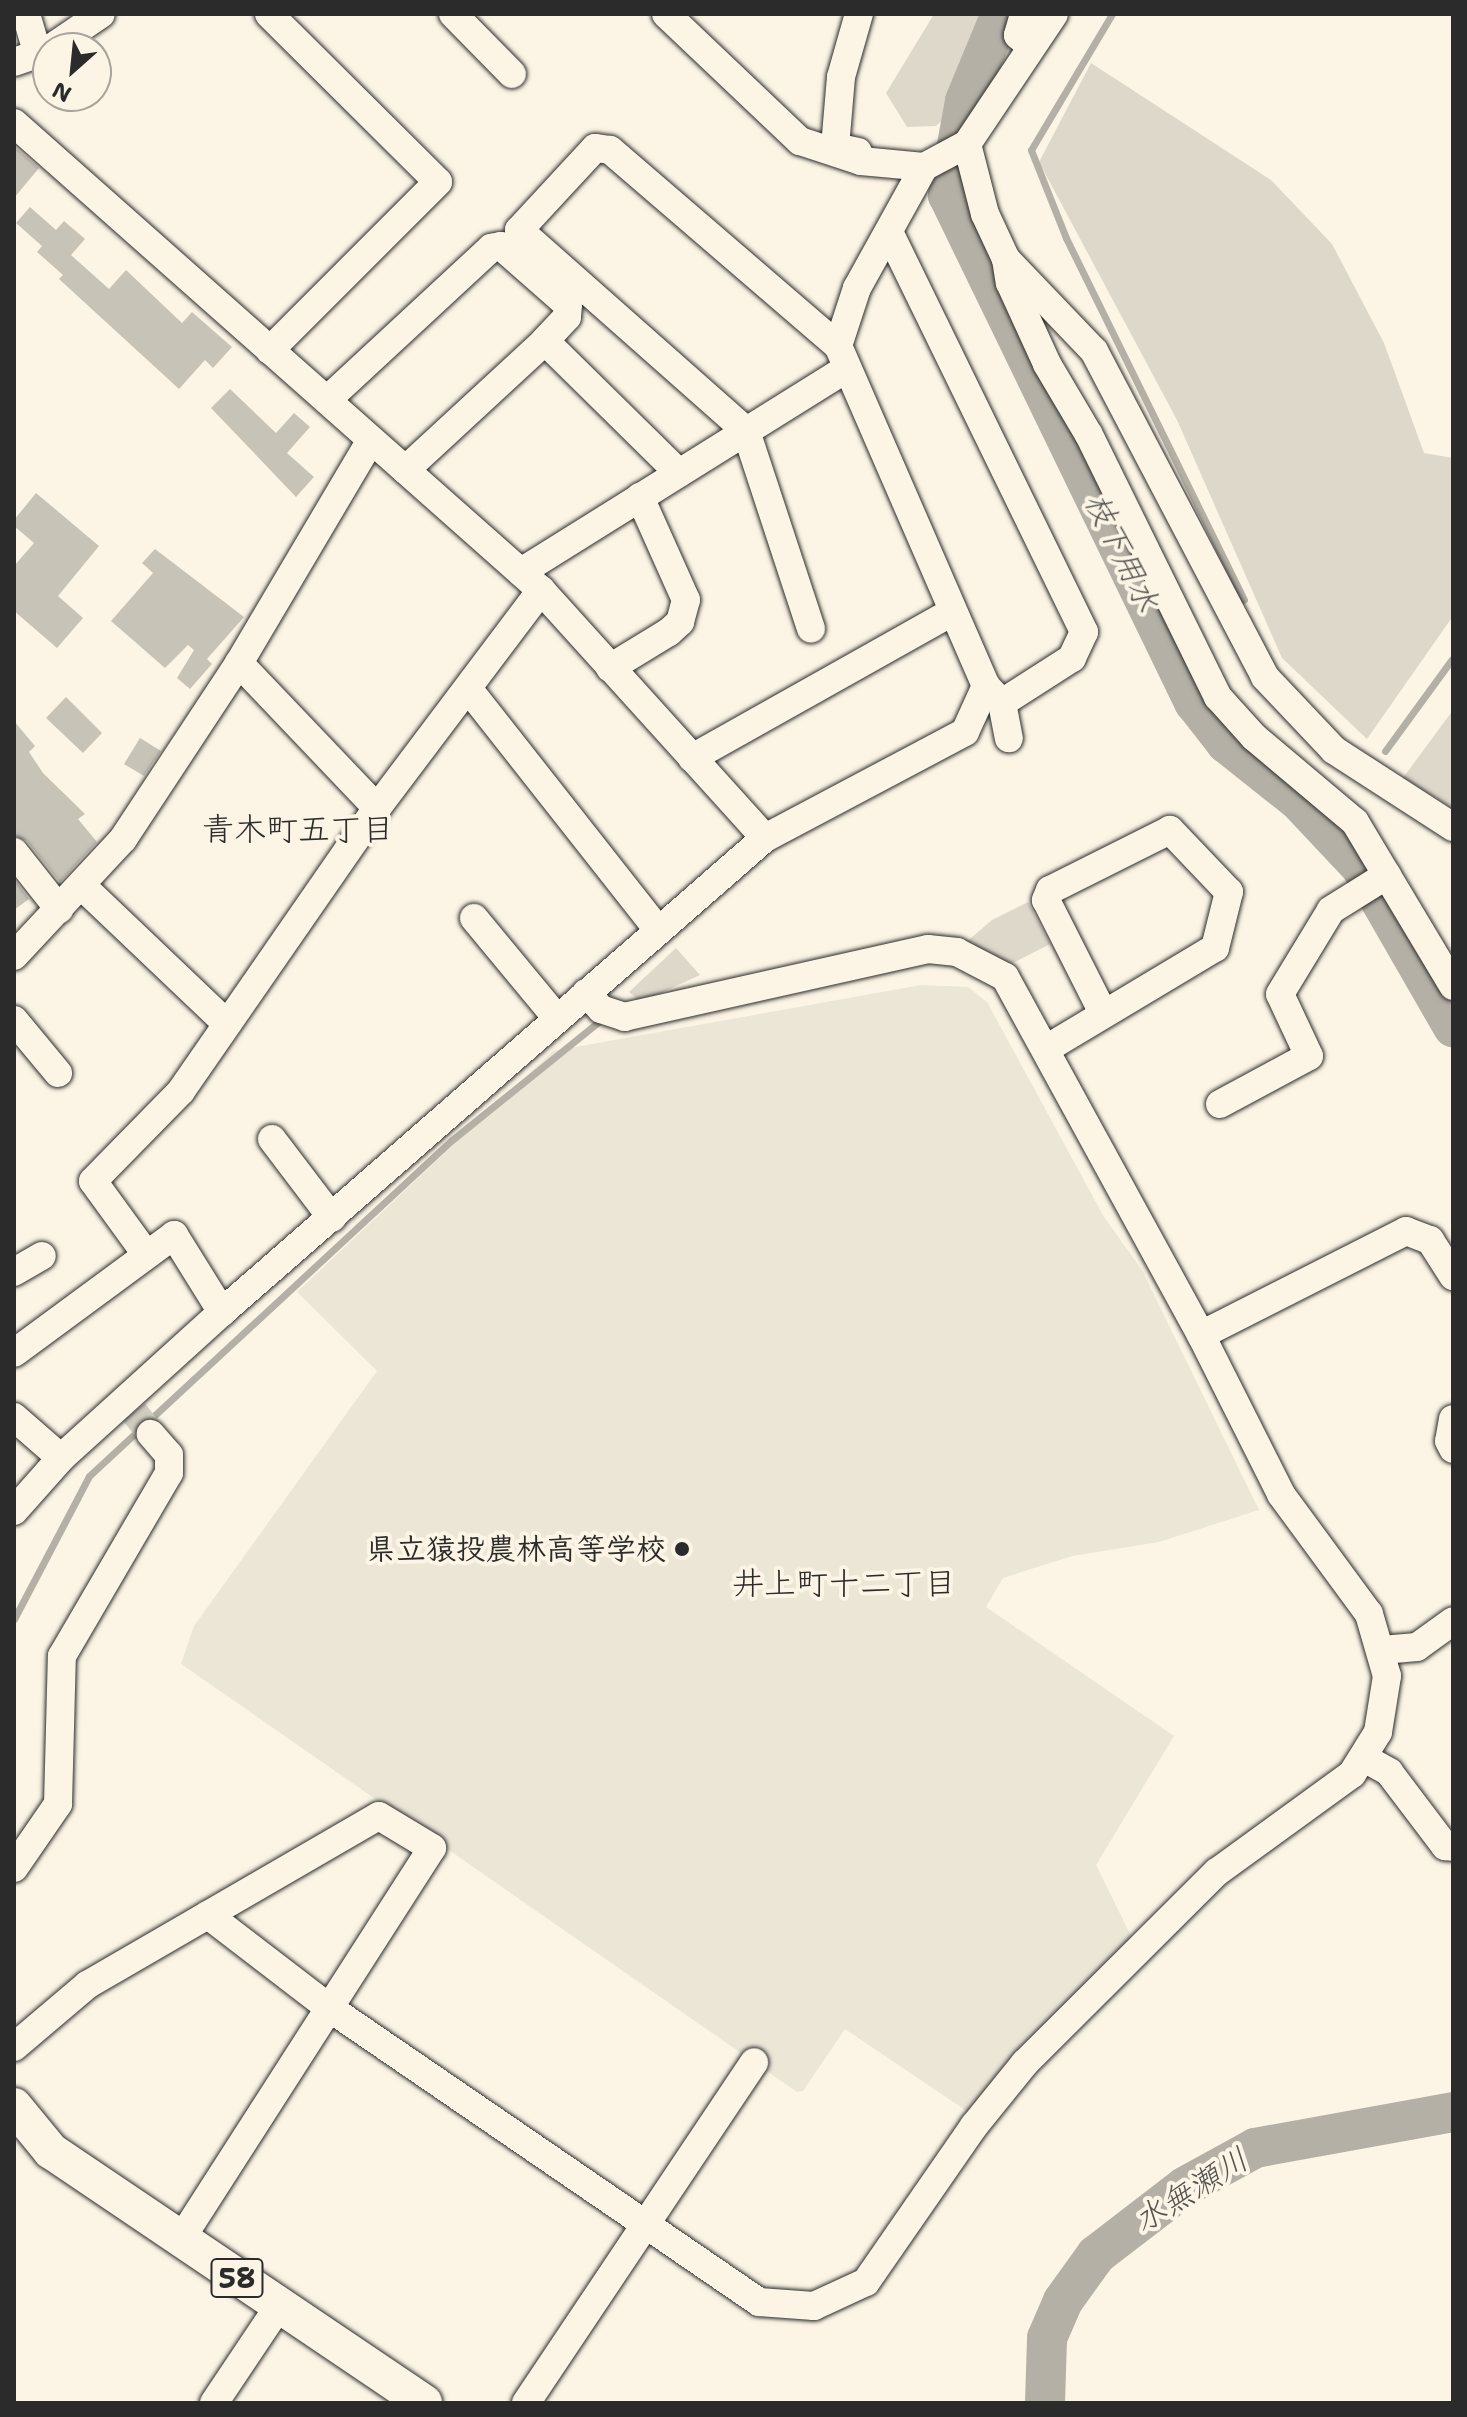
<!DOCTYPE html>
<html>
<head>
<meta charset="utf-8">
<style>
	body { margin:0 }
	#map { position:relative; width:1467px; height:2417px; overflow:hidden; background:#fcf5e5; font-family:"Shantell Sans","Klee One",sans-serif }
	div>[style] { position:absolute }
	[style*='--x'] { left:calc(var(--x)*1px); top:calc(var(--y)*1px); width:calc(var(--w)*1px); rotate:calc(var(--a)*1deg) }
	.built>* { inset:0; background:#ece6d7 }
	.green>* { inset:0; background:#ded8ca }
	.stream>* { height:7px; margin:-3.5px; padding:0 3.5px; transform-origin:3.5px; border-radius:3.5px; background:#b4b0a5 }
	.river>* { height:40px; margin:-20px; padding:0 20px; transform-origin:20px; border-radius:20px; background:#b4b0a5 }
	.building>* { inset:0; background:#c8c3b7 }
	.minor-tunnel>* { height:28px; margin-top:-14px; transform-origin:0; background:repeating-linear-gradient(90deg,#d2cdc0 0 28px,transparent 0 42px) }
	.roads { filter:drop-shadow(0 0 2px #2b2b2b) drop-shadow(0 0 2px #2b2b2b) }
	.minor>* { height:28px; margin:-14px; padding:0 14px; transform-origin:14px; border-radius:14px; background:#fcf5e5 }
	.major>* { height:36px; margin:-18px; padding:0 18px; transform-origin:18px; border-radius:18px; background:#fcf5e5 }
	.dots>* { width:22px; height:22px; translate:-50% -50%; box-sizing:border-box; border:4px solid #fcf5e5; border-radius:50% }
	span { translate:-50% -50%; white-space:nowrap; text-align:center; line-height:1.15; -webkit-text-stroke:8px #fcf5e5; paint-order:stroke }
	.shield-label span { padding:2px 6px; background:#fcf5e5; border:2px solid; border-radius:6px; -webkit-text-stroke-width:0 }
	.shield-label { font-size:28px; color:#2b2b2b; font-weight:700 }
	.poi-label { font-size:30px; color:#2b2b2b; font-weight:700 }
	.right { translate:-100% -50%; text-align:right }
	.water-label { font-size:32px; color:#545350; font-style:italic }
	.neighbourhood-label { font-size:32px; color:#2b2b2b }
	.frame { position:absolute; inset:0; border:16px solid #2b2b2b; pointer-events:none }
	.north { position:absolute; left:32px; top:32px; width:80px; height:80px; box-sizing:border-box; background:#fcf5e5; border:2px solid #a8a49b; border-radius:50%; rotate:207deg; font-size:22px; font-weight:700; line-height:32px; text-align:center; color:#2b2b2b }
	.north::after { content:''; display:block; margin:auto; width:28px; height:36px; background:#2b2b2b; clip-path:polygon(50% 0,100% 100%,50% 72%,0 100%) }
</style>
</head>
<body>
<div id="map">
	<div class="built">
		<i style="clip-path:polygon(921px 985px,968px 987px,987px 1002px,1104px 1217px,1142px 1270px,1259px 1510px,1159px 1542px,1072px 1556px,1003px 1578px,986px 1607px,1174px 1736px,1096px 1865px,1136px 1946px,971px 2114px,845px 2029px,803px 2091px,797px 2092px,181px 1664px,194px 1626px,377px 1371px,297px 1292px,553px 1051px)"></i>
	</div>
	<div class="green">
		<i style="clip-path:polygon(934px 14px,1058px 14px,936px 126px,907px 127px,886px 93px)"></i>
		<i style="clip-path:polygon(1091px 63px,1271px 180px,1332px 244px,1384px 343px,1424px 453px,1453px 458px,1453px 616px,1367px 739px,1282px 658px,1177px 420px,1039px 162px)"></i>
		<i style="clip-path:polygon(1453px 710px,1453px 808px,1403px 778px)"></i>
		<i style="clip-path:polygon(1028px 902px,1050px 944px,1005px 967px,964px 944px,992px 920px)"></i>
		<i style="clip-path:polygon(676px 948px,700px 975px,641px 1002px,629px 992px)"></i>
	</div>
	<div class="stream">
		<i style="--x:1112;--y:14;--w:158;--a:120.8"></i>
		<i style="--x:1031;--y:150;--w:95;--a:68.3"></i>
		<i style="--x:1066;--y:238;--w:403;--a:63.8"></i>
		<i style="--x:1385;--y:751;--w:114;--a:-53.9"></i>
		<i style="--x:14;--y:1619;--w:161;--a:-62.3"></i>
		<i style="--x:89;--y:1476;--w:495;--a:-42.8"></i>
		<i style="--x:452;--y:1140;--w:188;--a:-38.9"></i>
	</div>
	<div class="river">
		<i style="--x:1001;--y:14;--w:94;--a:112.5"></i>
		<i style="--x:965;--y:101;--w:96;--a:100.3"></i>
		<i style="--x:948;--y:195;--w:564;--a:64.12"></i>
		<i style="--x:1194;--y:702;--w:52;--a:52"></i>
		<i style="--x:1226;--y:743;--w:93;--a:38.5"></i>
		<i style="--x:1299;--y:801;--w:91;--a:46.8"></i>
		<i style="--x:1361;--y:867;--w:185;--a:60.1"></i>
		<i style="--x:1045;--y:2403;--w:65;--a:-88.2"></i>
		<i style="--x:1047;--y:2338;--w:40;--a:-66.6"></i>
		<i style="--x:1063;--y:2301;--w:57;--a:-54.3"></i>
		<i style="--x:1096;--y:2255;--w:113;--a:-37.5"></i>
		<i style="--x:1186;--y:2186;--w:79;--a:-28.8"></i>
		<i style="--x:1255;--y:2148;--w:201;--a:-10.3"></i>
	</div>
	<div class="building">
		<i style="clip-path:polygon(14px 146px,39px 168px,14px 198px)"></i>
		<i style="clip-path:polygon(30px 207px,56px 230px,64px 221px,85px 239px,71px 255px,109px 289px,126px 270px,182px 323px,192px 312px,232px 347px,213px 368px,205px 360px,179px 389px,59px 279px,63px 275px,37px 252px,42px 246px,16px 223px)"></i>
		<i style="clip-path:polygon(230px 389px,276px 433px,294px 413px,310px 427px,287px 453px,314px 477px,296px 497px,211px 408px)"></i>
		<i style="clip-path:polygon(36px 493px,99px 546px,58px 596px,83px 618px,57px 648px,14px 611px,14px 566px,34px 543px,14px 526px,14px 520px)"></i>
		<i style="clip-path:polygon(155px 549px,244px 617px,207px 659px,212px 664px,190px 689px,177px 678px,194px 650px,188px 645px,165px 668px,111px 621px,153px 573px,142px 563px)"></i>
		<i style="clip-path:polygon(66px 697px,102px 733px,83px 753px,46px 718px)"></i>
		<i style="clip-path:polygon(14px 721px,35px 746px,29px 752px,43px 773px,85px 814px,78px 819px,97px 842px,60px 882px,27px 841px,14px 835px)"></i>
		<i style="clip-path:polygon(140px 738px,161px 751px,144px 776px,124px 764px)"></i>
		<i style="clip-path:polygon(14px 879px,29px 899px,14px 910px)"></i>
	</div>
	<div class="minor-tunnel">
		<i style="--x:134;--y:1412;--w:28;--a:52"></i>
	</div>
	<div class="roads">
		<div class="minor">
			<i style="--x:26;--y:14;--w:43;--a:73.7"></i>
			<i style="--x:269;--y:14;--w:238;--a:44.8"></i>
			<i style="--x:438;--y:182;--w:238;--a:135"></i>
			<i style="--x:453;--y:14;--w:84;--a:45.5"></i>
			<i style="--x:666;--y:14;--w:185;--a:43.5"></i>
			<i style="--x:800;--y:141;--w:64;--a:18.2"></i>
			<i style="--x:861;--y:161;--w:63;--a:5.4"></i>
			<i style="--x:924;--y:167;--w:49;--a:-28.1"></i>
			<i style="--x:967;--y:144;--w:156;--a:-56.2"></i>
			<i style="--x:1024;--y:14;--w:22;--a:106"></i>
			<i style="--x:1018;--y:35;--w:15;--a:42"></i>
			<i style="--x:51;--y:48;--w:60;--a:-34.2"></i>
			<i style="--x:14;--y:62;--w:36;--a:-19"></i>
			<i style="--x:14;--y:123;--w:704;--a:41.55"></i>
			<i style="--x:541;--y:590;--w:334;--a:47.9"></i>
			<i style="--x:967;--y:144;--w:72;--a:75.6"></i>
			<i style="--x:985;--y:214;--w:50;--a:65"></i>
			<i style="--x:1006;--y:259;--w:127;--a:46.3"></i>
			<i style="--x:1094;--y:351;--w:368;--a:62.3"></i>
			<i style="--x:1265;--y:677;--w:100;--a:46.6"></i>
			<i style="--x:1334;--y:750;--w:142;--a:32.9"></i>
			<i style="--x:858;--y:152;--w:24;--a:-168"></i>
			<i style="--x:835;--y:147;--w:70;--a:-85.1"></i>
			<i style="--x:841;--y:77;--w:66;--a:-74.1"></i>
			<i style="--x:889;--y:232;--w:445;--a:64"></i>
			<i style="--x:1084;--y:632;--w:29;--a:115"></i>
			<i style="--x:1072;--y:658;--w:83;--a:147.3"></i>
			<i style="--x:1002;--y:703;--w:23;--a:-133"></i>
			<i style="--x:1006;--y:259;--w:24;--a:81"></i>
			<i style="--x:1010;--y:283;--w:89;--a:65.4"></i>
			<i style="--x:1047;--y:364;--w:82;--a:59.4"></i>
			<i style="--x:1089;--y:435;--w:292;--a:63.8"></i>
			<i style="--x:1218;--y:697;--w:54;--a:48"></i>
			<i style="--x:1254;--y:737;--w:132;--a:40.1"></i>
			<i style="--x:1355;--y:822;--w:191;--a:59.1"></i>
			<i style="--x:545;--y:341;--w:188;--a:44.6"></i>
			<i style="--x:838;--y:346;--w:61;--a:-71.9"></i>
			<i style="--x:857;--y:288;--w:138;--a:-61"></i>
			<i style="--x:327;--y:400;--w:224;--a:-42.8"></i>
			<i style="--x:491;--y:248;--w:10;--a:-11"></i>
			<i style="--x:501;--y:246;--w:89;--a:41.4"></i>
			<i style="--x:568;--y:305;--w:12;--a:95"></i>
			<i style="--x:567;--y:317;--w:33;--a:133"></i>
			<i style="--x:545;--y:341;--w:190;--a:137.3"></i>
			<i style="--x:521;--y:572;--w:383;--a:-32"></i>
			<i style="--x:239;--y:663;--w:200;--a:46.4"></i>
			<i style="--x:610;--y:668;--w:69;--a:-31.4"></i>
			<i style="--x:669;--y:632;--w:15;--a:-42"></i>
			<i style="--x:680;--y:622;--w:23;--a:-75"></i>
			<i style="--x:686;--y:600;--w:113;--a:-114.1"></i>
			<i style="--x:470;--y:691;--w:304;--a:51.8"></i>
			<i style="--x:1002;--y:703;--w:36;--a:79"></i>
			<i style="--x:692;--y:758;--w:298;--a:-29.3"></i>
			<i style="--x:14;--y:852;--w:73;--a:51.7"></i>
			<i style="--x:81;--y:885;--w:199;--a:43.6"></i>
			<i style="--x:474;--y:918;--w:129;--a:50.4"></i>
			<i style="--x:14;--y:956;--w:160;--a:-47"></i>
			<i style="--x:123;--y:839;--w:211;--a:-56.6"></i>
			<i style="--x:239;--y:663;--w:259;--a:-59.4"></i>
			<i style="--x:14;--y:1020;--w:69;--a:50.3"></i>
			<i style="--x:1046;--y:1049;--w:197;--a:-30.9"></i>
			<i style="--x:1215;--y:948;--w:58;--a:-76"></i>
			<i style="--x:1229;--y:892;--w:86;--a:-133.6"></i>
			<i style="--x:1170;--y:830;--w:134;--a:153.4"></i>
			<i style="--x:1050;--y:890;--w:11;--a:112"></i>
			<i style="--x:1046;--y:900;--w:127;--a:63.2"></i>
			<i style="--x:1220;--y:1104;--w:101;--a:-28.3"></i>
			<i style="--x:1309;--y:1056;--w:68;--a:-115.1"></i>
			<i style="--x:1280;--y:994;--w:98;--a:-58.7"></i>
			<i style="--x:1331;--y:910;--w:66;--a:-32"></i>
			<i style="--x:272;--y:1139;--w:99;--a:52.8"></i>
			<i style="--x:146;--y:1254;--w:90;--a:-126"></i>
			<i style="--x:93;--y:1181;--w:126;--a:-45.6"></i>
			<i style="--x:181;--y:1091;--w:344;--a:-55.3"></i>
			<i style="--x:377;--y:808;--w:273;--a:-53"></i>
			<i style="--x:14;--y:1272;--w:32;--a:-30"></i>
			<i style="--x:1201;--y:1335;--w:230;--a:-26.9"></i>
			<i style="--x:1406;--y:1231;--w:26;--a:21"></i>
			<i style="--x:1430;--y:1240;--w:43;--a:57.4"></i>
			<i style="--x:14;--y:1353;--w:199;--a:-36.4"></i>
			<i style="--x:174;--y:1235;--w:91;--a:58.1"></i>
			<i style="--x:14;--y:1417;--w:62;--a:41.1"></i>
			<i style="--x:1453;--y:1419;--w:22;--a:100"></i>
			<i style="--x:1449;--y:1441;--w:9;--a:63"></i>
			<i style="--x:14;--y:1511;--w:71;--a:-48.4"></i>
			<i style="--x:61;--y:1458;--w:217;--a:-42.2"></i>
			<i style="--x:222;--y:1312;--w:721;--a:-41.12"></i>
			<i style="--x:765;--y:838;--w:226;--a:-27.9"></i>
			<i style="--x:965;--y:732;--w:51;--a:-65.5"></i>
			<i style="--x:986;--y:686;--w:371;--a:-113.5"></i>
			<i style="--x:838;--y:346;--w:301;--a:-139.3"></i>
			<i style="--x:610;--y:150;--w:15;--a:-172"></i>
			<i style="--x:595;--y:148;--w:112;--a:132.8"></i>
			<i style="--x:519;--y:230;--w:303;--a:41.5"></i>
			<i style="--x:746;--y:431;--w:208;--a:71.8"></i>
			<i style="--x:1382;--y:1650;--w:35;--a:-5"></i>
			<i style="--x:1417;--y:1647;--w:44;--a:-35.8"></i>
			<i style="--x:1364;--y:1758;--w:29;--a:29"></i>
			<i style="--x:1389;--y:1772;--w:93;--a:52.9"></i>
			<i style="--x:1445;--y:1846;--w:8;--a:7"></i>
			<i style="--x:14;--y:1868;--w:78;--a:-55.5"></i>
			<i style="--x:58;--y:1804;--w:148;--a:-88.5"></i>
			<i style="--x:62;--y:1656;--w:212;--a:-59.7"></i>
			<i style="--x:169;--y:1473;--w:18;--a:-90"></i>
			<i style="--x:169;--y:1455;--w:28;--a:-131"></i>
			<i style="--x:208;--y:1915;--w:151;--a:37.5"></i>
			<i style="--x:328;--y:2007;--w:522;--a:34.39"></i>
			<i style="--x:759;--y:2302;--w:55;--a:4.2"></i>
			<i style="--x:814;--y:2306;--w:57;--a:-24.8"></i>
			<i style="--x:866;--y:2282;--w:190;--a:-55.3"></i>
			<i style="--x:974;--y:2126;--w:81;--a:-51"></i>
			<i style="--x:1025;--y:2063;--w:271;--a:-44.9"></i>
			<i style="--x:1217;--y:1872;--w:167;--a:-36"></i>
			<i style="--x:1352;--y:1774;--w:49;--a:-58.2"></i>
			<i style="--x:1378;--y:1732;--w:57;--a:-80.9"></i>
			<i style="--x:1387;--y:1676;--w:65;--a:-106.2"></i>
			<i style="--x:1369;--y:1614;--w:149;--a:-126.3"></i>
			<i style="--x:1281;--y:1494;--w:178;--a:-116.7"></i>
			<i style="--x:1201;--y:1335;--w:408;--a:-118.7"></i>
			<i style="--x:1005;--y:977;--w:54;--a:-152.5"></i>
			<i style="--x:957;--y:952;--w:29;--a:-174"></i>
			<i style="--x:928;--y:949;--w:311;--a:167.4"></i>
			<i style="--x:625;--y:1017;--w:25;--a:-162"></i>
			<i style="--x:601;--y:1009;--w:22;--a:-133"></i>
			<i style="--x:14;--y:2047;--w:96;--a:-40.3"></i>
			<i style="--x:87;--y:1985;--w:337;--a:-30.1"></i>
			<i style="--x:379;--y:1816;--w:62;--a:31.1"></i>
			<i style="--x:432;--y:1848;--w:466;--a:122.7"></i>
			<i style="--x:214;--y:2403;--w:117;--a:-56.2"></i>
			<i style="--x:526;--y:2403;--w:410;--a:-56.2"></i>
		</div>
		<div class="major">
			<i style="--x:14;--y:2106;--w:58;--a:50.6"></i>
			<i style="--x:51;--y:2151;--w:450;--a:34"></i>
		</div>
	</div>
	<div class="dots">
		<i style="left:682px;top:1549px;background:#2b2b2b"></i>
	</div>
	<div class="shield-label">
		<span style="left:237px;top:2278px">58</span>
	</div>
	<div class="poi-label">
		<span class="right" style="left:666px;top:1549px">県立猿投農林高等学校</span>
	</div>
	<div class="water-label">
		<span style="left:1122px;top:552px;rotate:64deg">枝下用水</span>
		<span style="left:1191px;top:2190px;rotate:-32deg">水無瀬川</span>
	</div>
	<div class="neighbourhood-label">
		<span style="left:298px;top:829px">青木町五丁目</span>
		<span style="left:844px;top:1583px">井上町十二丁目</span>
	</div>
	<div class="frame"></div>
	<div class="north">N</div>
</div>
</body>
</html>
